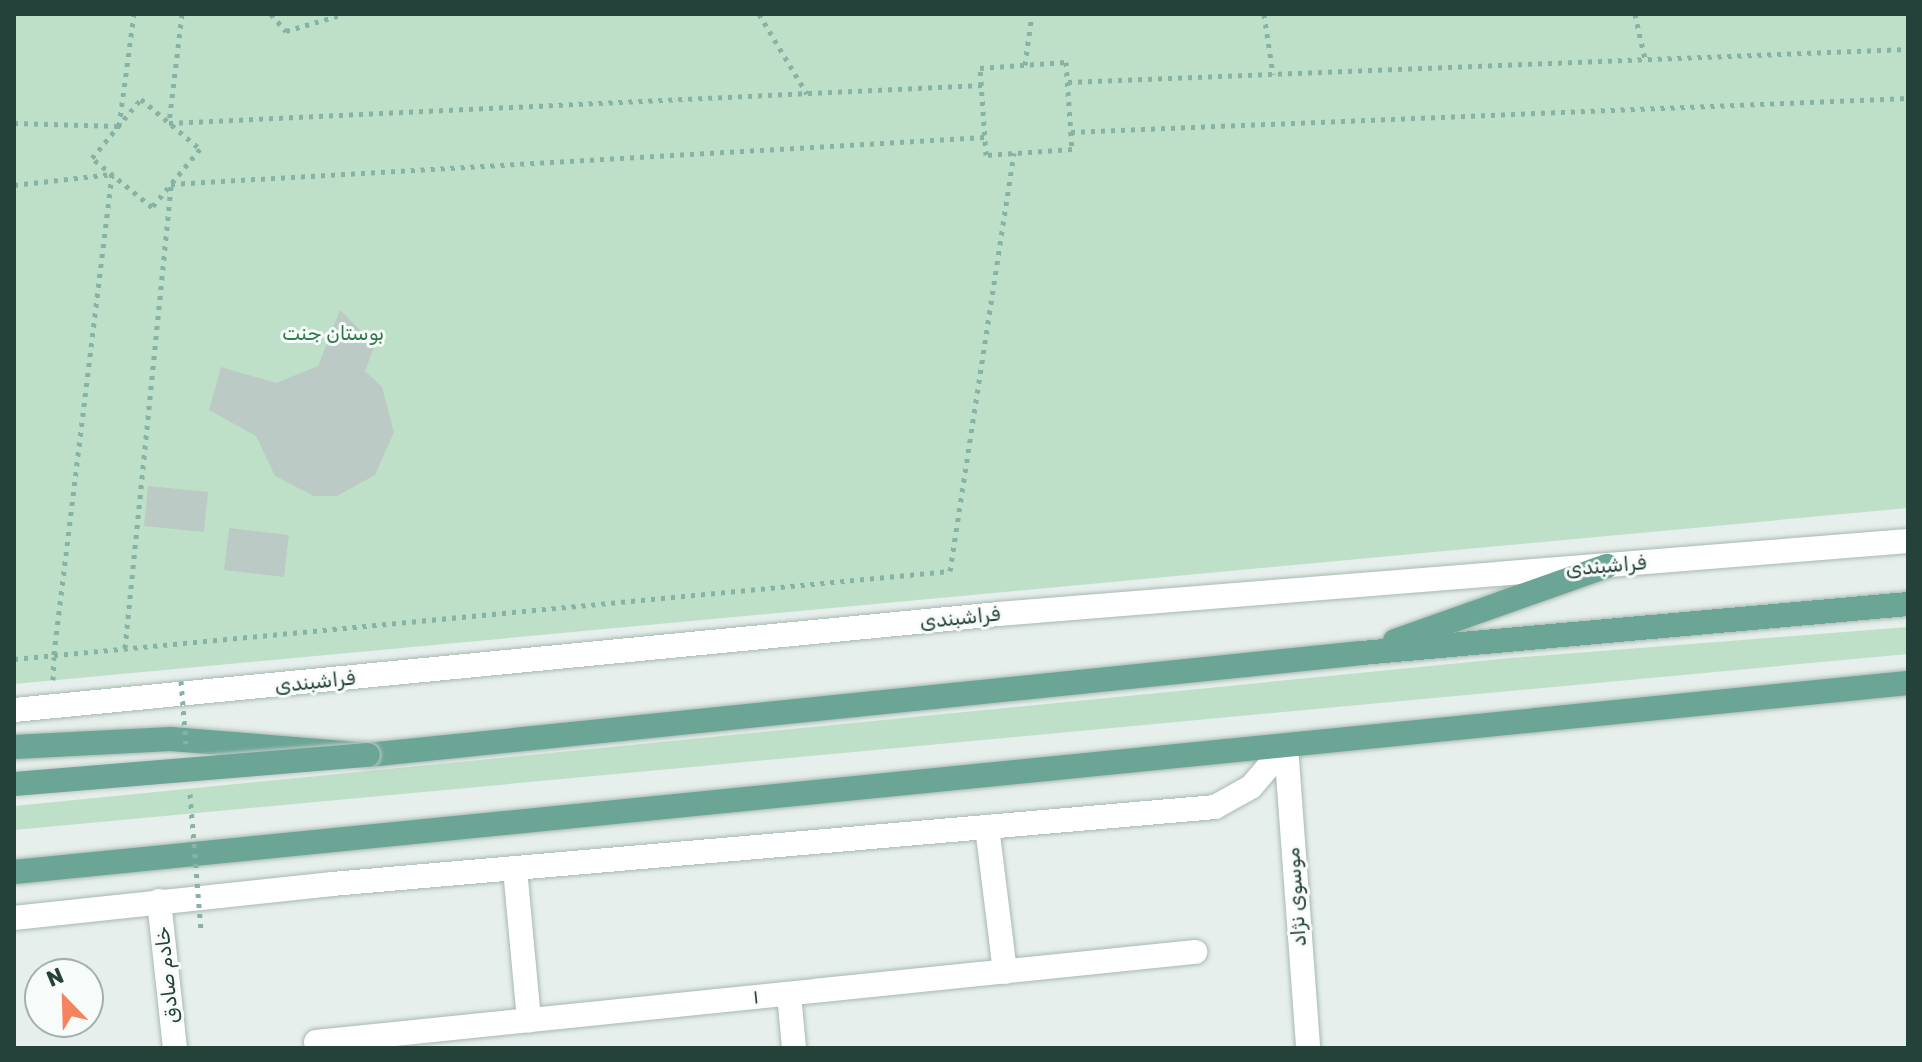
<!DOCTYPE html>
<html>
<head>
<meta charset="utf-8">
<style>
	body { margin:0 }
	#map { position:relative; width:1922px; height:1062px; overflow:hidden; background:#e6efeb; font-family:Rubik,Vazirmatn,sans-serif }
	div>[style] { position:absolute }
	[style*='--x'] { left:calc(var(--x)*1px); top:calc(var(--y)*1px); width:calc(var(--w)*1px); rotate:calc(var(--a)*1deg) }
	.green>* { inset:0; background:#bfe0c8 }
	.building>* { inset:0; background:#bbcac4 }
	.path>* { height:5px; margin-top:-2.5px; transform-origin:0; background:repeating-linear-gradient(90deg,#86b3a5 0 4px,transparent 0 10px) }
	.roads { filter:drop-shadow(0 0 2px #a8b8b2) drop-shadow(0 0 2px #a8b8b2) }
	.minor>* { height:24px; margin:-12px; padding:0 12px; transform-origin:12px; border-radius:12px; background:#fff }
	.tertiary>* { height:24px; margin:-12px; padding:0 12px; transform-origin:12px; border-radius:12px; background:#fff }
	.secondary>* { height:24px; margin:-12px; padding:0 12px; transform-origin:12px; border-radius:12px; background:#fff }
	.primary>* { height:24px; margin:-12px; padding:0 12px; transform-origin:12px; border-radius:12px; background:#6aa596 }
	.path-bridge>* { height:5px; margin-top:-2.5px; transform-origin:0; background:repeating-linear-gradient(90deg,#86b3a5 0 4px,transparent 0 10px) }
	.bridges { filter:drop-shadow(0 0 2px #c2cac8) drop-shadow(0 0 2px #c2cac8) }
	.primary-bridge>* { height:24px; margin:-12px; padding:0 12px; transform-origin:12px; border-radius:12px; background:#6aa596 }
	span { translate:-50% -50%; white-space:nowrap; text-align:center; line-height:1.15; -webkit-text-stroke:6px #f7fbf9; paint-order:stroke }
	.park-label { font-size:20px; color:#2d7a4b }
	.street-label { font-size:20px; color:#24423a }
	.frame { position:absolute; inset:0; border:16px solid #24423a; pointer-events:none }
	.north { position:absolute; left:24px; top:958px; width:80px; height:80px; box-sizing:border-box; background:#f7fbf9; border:2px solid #a3b1ad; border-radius:50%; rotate:337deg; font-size:22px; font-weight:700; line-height:32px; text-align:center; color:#24423a }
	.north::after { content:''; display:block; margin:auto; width:28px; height:36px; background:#f4845f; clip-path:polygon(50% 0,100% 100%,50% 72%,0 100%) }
</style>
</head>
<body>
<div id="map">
	<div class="green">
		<i style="clip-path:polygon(14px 14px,1908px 14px,1908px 508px,14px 684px)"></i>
		<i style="clip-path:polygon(1908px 627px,1908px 654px,14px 830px,14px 806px,1511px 658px)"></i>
	</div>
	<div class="building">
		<i style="clip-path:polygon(340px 310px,375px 345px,365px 371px,382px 387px,394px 432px,375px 475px,337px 496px,314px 496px,275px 476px,256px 436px,209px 410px,221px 367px,276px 383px,318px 366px)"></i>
		<i style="clip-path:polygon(148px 486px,208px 492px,204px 532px,144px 526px)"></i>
		<i style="clip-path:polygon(229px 528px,289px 535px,284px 577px,224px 570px)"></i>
	</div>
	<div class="path">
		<i style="--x:182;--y:14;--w:110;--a:96.8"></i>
		<i style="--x:169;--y:123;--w:814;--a:-2.68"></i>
		<i style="--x:271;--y:14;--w:23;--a:49"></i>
		<i style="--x:286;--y:31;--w:60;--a:-16.3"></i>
		<i style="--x:759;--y:14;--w:93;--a:59"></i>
		<i style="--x:1264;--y:14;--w:61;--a:81.5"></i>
		<i style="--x:1635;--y:14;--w:46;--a:77.5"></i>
		<i style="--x:1066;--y:62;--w:87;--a:86.1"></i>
		<i style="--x:1072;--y:149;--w:86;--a:176"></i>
		<i style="--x:986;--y:155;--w:87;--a:-93.9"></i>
		<i style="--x:980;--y:68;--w:86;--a:-4"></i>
		<i style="--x:1025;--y:65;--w:51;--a:-82.2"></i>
		<i style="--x:1068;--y:82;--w:841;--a:-2.25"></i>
		<i style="--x:141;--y:99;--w:77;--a:40.3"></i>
		<i style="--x:200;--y:149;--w:75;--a:129.6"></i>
		<i style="--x:152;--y:207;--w:77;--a:-140.8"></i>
		<i style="--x:92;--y:158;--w:77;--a:-50.3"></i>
		<i style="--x:14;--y:123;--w:105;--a:1.6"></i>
		<i style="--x:119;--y:126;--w:113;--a:-82.4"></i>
		<i style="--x:1071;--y:132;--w:838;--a:-2.33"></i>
		<i style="--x:14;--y:185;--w:99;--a:-6.4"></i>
		<i style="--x:112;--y:174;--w:484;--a:96.9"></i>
		<i style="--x:125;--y:648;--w:466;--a:-84.3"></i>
		<i style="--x:171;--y:184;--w:815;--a:-3.3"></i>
		<i style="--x:14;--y:659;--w:940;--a:-5.37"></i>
		<i style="--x:950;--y:571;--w:423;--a:-81.3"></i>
		<i style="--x:53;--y:680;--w:23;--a:-88"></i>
	</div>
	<div class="roads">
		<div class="minor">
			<i style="--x:987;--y:827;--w:146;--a:82.9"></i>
			<i style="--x:515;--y:869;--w:152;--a:84.7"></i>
			<i style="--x:789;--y:994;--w:54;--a:84.7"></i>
			<i style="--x:316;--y:1042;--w:884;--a:-5.85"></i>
		</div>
		<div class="tertiary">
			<i style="--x:159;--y:901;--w:148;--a:83.8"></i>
		</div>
		<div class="secondary">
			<i style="--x:14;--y:710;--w:989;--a:-5.57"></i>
			<i style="--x:998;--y:614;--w:913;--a:-4.59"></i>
			<i style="--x:1286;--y:746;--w:303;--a:85.8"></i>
			<i style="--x:14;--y:918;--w:320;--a:-6.1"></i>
			<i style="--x:332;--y:884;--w:886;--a:-4.98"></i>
			<i style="--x:1215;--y:807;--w:41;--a:-29.1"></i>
			<i style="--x:1251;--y:787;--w:54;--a:-49.5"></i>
		</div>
		<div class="primary">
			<i style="--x:1395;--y:641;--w:225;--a:-19.5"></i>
			<i style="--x:14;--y:747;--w:157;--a:-2.9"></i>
			<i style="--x:171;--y:739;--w:198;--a:4.6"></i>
			<i style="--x:368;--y:755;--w:999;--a:-5.86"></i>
			<i style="--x:1362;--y:653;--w:548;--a:-5.13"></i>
			<i style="--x:14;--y:872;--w:1903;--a:-5.7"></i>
		</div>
	</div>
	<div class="path-bridge">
		<i style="--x:181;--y:681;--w:63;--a:85.5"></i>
		<i style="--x:190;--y:794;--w:138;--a:85.4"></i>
	</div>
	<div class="bridges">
		<div class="primary-bridge">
			<i style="--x:14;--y:784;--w:355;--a:-4.7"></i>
		</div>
	</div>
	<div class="park-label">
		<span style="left:333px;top:333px">بوستان جنت</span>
	</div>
	<div class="street-label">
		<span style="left:1606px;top:566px;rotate:-5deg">فراشبندی</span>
		<span style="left:960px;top:618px;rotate:-6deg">فراشبندی</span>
		<span style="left:315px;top:682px;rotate:-6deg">فراشبندی</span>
		<span style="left:1296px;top:897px;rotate:-94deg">موسوی نژاد</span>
		<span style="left:167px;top:975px;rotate:-96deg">خادم صادق</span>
		<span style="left:756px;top:997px;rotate:-6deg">۱</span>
	</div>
	<div class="frame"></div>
	<div class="north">N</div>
</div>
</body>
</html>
